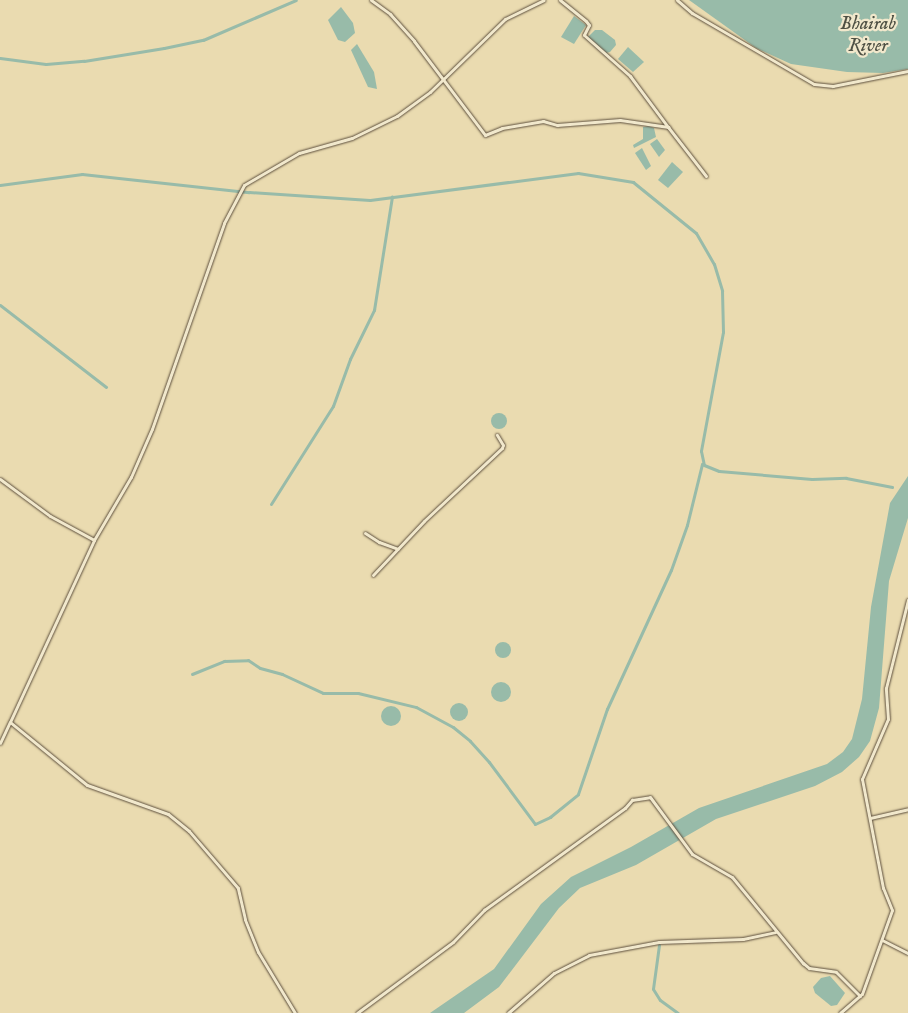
<!DOCTYPE html>
<html>
<head>
<meta charset="utf-8">
<style>
	body { margin:0 }
	#map { position:relative; width:908px; height:1013px; overflow:hidden; background:#eadbb0; font-family:"IM FELL English",serif }
	div>[style] { position:absolute }
	[style*='--x'] { left:calc(var(--x)*1px); top:calc(var(--y)*1px); width:calc(var(--w)*1px); rotate:calc(var(--a)*1deg) }
	.water>* { inset:0; background:#98bba9 }
	.round { border-radius:50% }
	.canal>* { height:3px; margin:-1.5px; padding:0 1.5px; transform-origin:1.5px; border-radius:1.5px; background:#98bba9 }
	.roads { filter:drop-shadow(0 0 1px #5e503e) drop-shadow(0 0 1px #5e503e) }
	.minor>* { height:3px; margin:-1.5px; padding:0 1.5px; transform-origin:1.5px; border-radius:1.5px; background:#f1e8cc }
	span { translate:-50% -50%; white-space:nowrap; text-align:center; line-height:1.15; -webkit-text-stroke:4.5px #f1e8cc; paint-order:stroke }
	.water-label { font-size:19px; color:#4e5044; font-style:italic }
</style>
</head>
<body>
<div id="map">
	<div class="water">
		<i style="clip-path:polygon(689px 0,908px 0,908px 69px,883px 73px,847px 72px,791px 64px,756px 48px)"></i>
		<i style="clip-path:polygon(341px 7px,353px 23px,355px 33px,345px 42px,338px 40px,328px 20px)"></i>
		<i style="clip-path:polygon(574px 16px,586px 25px,574px 44px,561px 37px)"></i>
		<i style="clip-path:polygon(595px 30px,602px 30px,615px 40px,616px 45px,610px 52px,606px 53px,588px 37px)"></i>
		<i style="clip-path:polygon(357px 44px,374px 72px,377px 89px,368px 87px,351px 50px)"></i>
		<i style="clip-path:polygon(628px 47px,644px 62px,633px 72px,618px 59px)"></i>
		<i style="clip-path:polygon(649px 126px,654px 128px,656px 137px,634px 148px,633px 145px,643px 139px,643px 127px)"></i>
		<i style="clip-path:polygon(657px 139px,665px 150px,659px 157px,650px 144px)"></i>
		<i style="clip-path:polygon(642px 148px,651px 166px,646px 170px,635px 153px)"></i>
		<i style="clip-path:polygon(672px 162px,683px 172px,668px 188px,658px 180px)"></i>
		<i class="round" style="left:491px;top:413px;width:16px;height:16px"></i>
		<i style="clip-path:polygon(908px 476px,908px 518px,889px 581px,879px 708px,870px 741px,859px 757px,842px 772px,815px 786px,716px 819px,636px 865px,580px 888px,559px 908px,499px 987px,464px 1013px,430px 1013px,494px 969px,541px 904px,571px 877px,631px 847px,699px 808px,827px 764px,843px 752px,852px 739px,862px 699px,871px 607px,890px 503px)"></i>
		<i class="round" style="left:495px;top:642px;width:16px;height:16px"></i>
		<i class="round" style="left:491px;top:682px;width:20px;height:20px"></i>
		<i class="round" style="left:450px;top:703px;width:18px;height:18px"></i>
		<i class="round" style="left:381px;top:706px;width:20px;height:20px"></i>
		<i style="clip-path:polygon(830px 976px,845px 993px,837px 1005px,831px 1006px,815px 993px,813px 987px,821px 978px)"></i>
	</div>
	<div class="canal">
		<i style="--x:0;--y:58;--w:46;--a:7.4"></i>
		<i style="--x:46;--y:64;--w:38;--a:-5"></i>
		<i style="--x:84;--y:61;--w:81;--a:-9.2"></i>
		<i style="--x:164;--y:48;--w:40;--a:-12"></i>
		<i style="--x:203;--y:40;--w:101;--a:-23.3"></i>
		<i style="--x:0;--y:185;--w:83;--a:-7.6"></i>
		<i style="--x:82;--y:174;--w:168;--a:6.2"></i>
		<i style="--x:249;--y:192;--w:121;--a:3.8"></i>
		<i style="--x:370;--y:200;--w:210;--a:-7.4"></i>
		<i style="--x:578;--y:173;--w:56;--a:9.3"></i>
		<i style="--x:633;--y:182;--w:81;--a:39"></i>
		<i style="--x:696;--y:233;--w:36;--a:60"></i>
		<i style="--x:714;--y:264;--w:28;--a:73"></i>
		<i style="--x:722;--y:291;--w:41;--a:88.6"></i>
		<i style="--x:723;--y:332;--w:121;--a:100.5"></i>
		<i style="--x:701;--y:451;--w:14;--a:78"></i>
		<i style="--x:704;--y:465;--w:16;--a:22"></i>
		<i style="--x:719;--y:471;--w:93;--a:4.9"></i>
		<i style="--x:812;--y:479;--w:34;--a:-2"></i>
		<i style="--x:846;--y:478;--w:47;--a:11.1"></i>
		<i style="--x:0;--y:305;--w:134;--a:37.7"></i>
		<i style="--x:271;--y:504;--w:116;--a:-57.7"></i>
		<i style="--x:333;--y:406;--w:50;--a:-70.1"></i>
		<i style="--x:350;--y:359;--w:55;--a:-63.9"></i>
		<i style="--x:374;--y:310;--w:115;--a:-81"></i>
		<i style="--x:192;--y:674;--w:35;--a:-22"></i>
		<i style="--x:224;--y:661;--w:24;--a:-2"></i>
		<i style="--x:248;--y:660;--w:14;--a:34"></i>
		<i style="--x:260;--y:668;--w:23;--a:15"></i>
		<i style="--x:282;--y:674;--w:45;--a:24.9"></i>
		<i style="--x:323;--y:693;--w:35;--a:0"></i>
		<i style="--x:358;--y:693;--w:60;--a:13.6"></i>
		<i style="--x:416;--y:707;--w:42;--a:28.4"></i>
		<i style="--x:453;--y:727;--w:22;--a:39"></i>
		<i style="--x:470;--y:741;--w:28;--a:48"></i>
		<i style="--x:489;--y:762;--w:77;--a:53.4"></i>
		<i style="--x:535;--y:824;--w:17;--a:-25"></i>
		<i style="--x:550;--y:817;--w:36;--a:-39"></i>
		<i style="--x:578;--y:794;--w:90;--a:-71.2"></i>
		<i style="--x:607;--y:709;--w:153;--a:-65.3"></i>
		<i style="--x:671;--y:570;--w:48;--a:-70.4"></i>
		<i style="--x:687;--y:525;--w:63;--a:-76.2"></i>
		<i style="--x:659;--y:945;--w:44;--a:97.8"></i>
		<i style="--x:653;--y:989;--w:13;--a:58"></i>
		<i style="--x:660;--y:1000;--w:22;--a:36"></i>
	</div>
	<div class="roads">
		<div class="minor">
			<i style="--x:371;--y:0;--w:24;--a:36"></i>
			<i style="--x:390;--y:14;--w:36;--a:48"></i>
			<i style="--x:414;--y:41;--w:118;--a:52.9"></i>
			<i style="--x:485;--y:135;--w:18;--a:-22"></i>
			<i style="--x:502;--y:128;--w:42;--a:-9.7"></i>
			<i style="--x:543;--y:121;--w:15;--a:16"></i>
			<i style="--x:557;--y:125;--w:63;--a:-4.5"></i>
			<i style="--x:620;--y:120;--w:49;--a:8.3"></i>
			<i style="--x:668;--y:127;--w:62;--a:52.2"></i>
			<i style="--x:560;--y:0;--w:33;--a:39"></i>
			<i style="--x:586;--y:21;--w:5;--a:53"></i>
			<i style="--x:589;--y:25;--w:11;--a:117"></i>
			<i style="--x:584;--y:35;--w:62;--a:41.7"></i>
			<i style="--x:630;--y:76;--w:64;--a:53.3"></i>
			<i style="--x:677;--y:0;--w:20;--a:41"></i>
			<i style="--x:692;--y:13;--w:141;--a:30.2"></i>
			<i style="--x:814;--y:84;--w:19;--a:6"></i>
			<i style="--x:833;--y:86;--w:76;--a:-11.3"></i>
			<i style="--x:0;--y:479;--w:62;--a:36.5"></i>
			<i style="--x:50;--y:516;--w:50;--a:28.6"></i>
			<i style="--x:365;--y:533;--w:17;--a:33"></i>
			<i style="--x:379;--y:542;--w:20;--a:20"></i>
			<i style="--x:373;--y:575;--w:74;--a:-46.6"></i>
			<i style="--x:424;--y:521;--w:107;--a:-43.1"></i>
			<i style="--x:502;--y:448;--w:3;--a:-72"></i>
			<i style="--x:503;--y:445;--w:12;--a:-121"></i>
			<i style="--x:0;--y:743;--w:23;--a:-65"></i>
			<i style="--x:870;--y:818;--w:39;--a:-13"></i>
			<i style="--x:882;--y:940;--w:29;--a:27"></i>
			<i style="--x:295;--y:1013;--w:71;--a:-121.2"></i>
			<i style="--x:258;--y:952;--w:35;--a:-112"></i>
			<i style="--x:245;--y:919;--w:32;--a:-103"></i>
			<i style="--x:238;--y:888;--w:75;--a:-130.7"></i>
			<i style="--x:189;--y:831;--w:27;--a:-141"></i>
			<i style="--x:168;--y:814;--w:86;--a:-160.3"></i>
			<i style="--x:87;--y:785;--w:99;--a:-140.7"></i>
			<i style="--x:10;--y:722;--w:200;--a:-65.2"></i>
			<i style="--x:94;--y:540;--w:73;--a:-59.6"></i>
			<i style="--x:131;--y:477;--w:52;--a:-66.4"></i>
			<i style="--x:152;--y:429;--w:218;--a:-70.7"></i>
			<i style="--x:224;--y:223;--w:43;--a:-62.2"></i>
			<i style="--x:244;--y:185;--w:64;--a:-30.2"></i>
			<i style="--x:299;--y:153;--w:55;--a:-15.8"></i>
			<i style="--x:352;--y:138;--w:50;--a:-26.1"></i>
			<i style="--x:397;--y:116;--w:41;--a:-36"></i>
			<i style="--x:430;--y:92;--w:105;--a:-44.2"></i>
			<i style="--x:505;--y:19;--w:43;--a:-26"></i>
			<i style="--x:357;--y:1013;--w:119;--a:-36.5"></i>
			<i style="--x:453;--y:942;--w:45;--a:-45.9"></i>
			<i style="--x:484;--y:910;--w:174;--a:-35.9"></i>
			<i style="--x:625;--y:808;--w:11;--a:-49"></i>
			<i style="--x:632;--y:800;--w:18;--a:-9"></i>
			<i style="--x:650;--y:797;--w:71;--a:53.6"></i>
			<i style="--x:692;--y:854;--w:46;--a:29.9"></i>
			<i style="--x:732;--y:877;--w:112;--a:50.5"></i>
			<i style="--x:803;--y:963;--w:8;--a:40"></i>
			<i style="--x:809;--y:968;--w:27;--a:8"></i>
			<i style="--x:836;--y:972;--w:34;--a:45"></i>
			<i style="--x:508;--y:1013;--w:61;--a:-41"></i>
			<i style="--x:554;--y:973;--w:39;--a:-27"></i>
			<i style="--x:589;--y:955;--w:71;--a:-10.5"></i>
			<i style="--x:659;--y:942;--w:84;--a:-2"></i>
			<i style="--x:743;--y:939;--w:33;--a:-12"></i>
			<i style="--x:840;--y:1013;--w:29;--a:-41"></i>
			<i style="--x:862;--y:994;--w:89;--a:-70.3"></i>
			<i style="--x:892;--y:910;--w:24;--a:-112"></i>
			<i style="--x:883;--y:888;--w:111;--a:-100.9"></i>
			<i style="--x:862;--y:779;--w:65;--a:-66.6"></i>
			<i style="--x:888;--y:719;--w:31;--a:-94"></i>
			<i style="--x:886;--y:688;--w:91;--a:-76"></i>
		</div>
	</div>
	<div class="water-label">
		<span style="left:868px;top:36px">Bhairab<br>River</span>
	</div>
</div>
</body>
</html>
